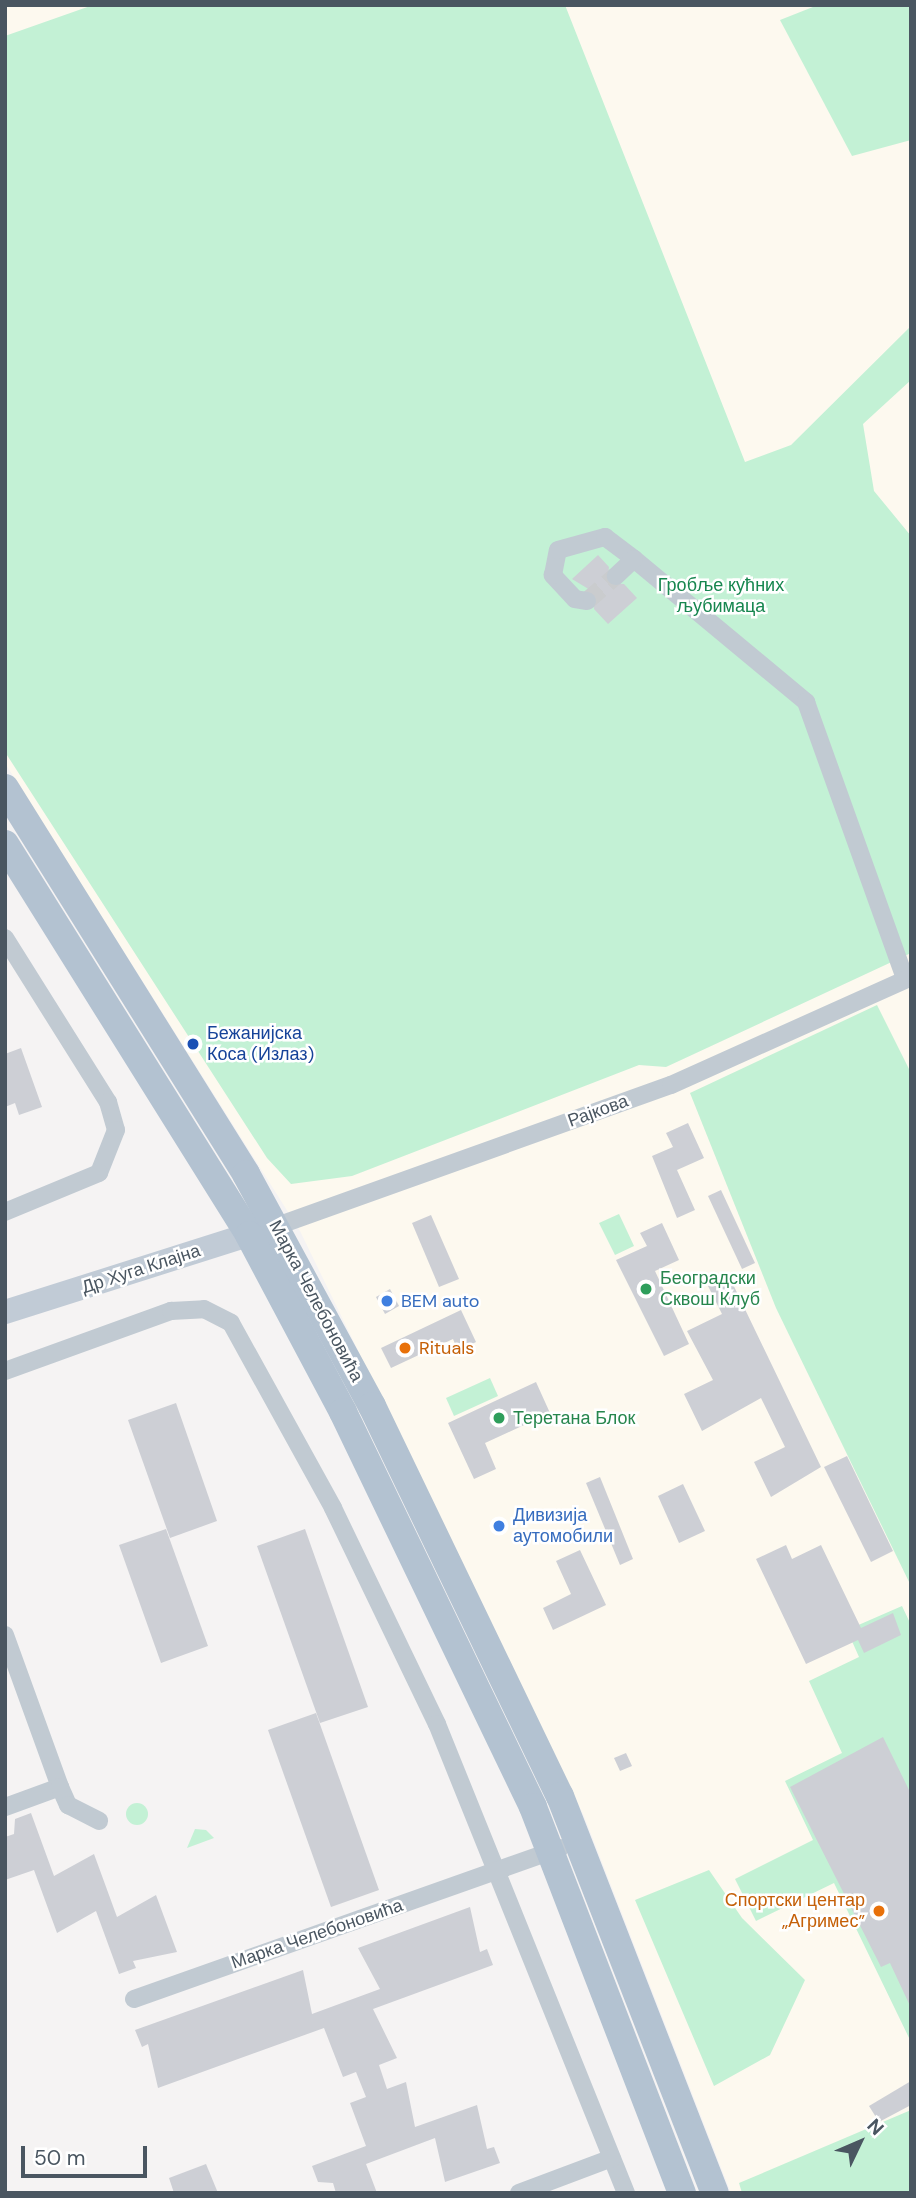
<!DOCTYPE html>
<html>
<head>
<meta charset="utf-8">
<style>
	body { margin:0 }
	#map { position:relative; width:916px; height:2198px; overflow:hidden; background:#f5f3f3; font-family:"DM Sans",sans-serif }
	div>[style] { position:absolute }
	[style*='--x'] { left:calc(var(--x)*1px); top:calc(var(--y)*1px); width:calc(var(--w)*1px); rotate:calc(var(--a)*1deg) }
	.commercial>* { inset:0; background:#fdf9ef }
	.green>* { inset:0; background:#c3f1d5 }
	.round { border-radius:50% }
	.building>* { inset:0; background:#cdcfd5 }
	.street-tunnel>* { height:18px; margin-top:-9px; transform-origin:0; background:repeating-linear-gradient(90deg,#caccce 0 18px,transparent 0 27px) }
	.street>* { height:18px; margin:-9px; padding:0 9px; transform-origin:9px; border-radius:9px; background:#c1cad2 }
	.secondary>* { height:24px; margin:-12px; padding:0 12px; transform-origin:12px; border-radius:12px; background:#c1cbd6 }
	.primary>* { height:28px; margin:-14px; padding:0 14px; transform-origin:14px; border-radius:14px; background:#b3c2d1 }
	.dots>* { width:19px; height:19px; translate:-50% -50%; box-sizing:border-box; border:4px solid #fff; border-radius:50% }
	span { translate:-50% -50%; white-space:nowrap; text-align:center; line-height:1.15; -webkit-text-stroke:5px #fff; paint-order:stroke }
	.park-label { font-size:18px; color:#17864f }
	.transit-label { font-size:18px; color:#164399 }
	.left { translate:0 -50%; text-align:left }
	.street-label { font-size:18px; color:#4a5661 }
	.leisure-label { font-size:18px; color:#27864d }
	.shop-label { font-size:18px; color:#366cbe }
	.food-label { font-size:18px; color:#c56008 }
	.right { translate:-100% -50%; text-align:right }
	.frame { position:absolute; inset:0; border:7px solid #4a5661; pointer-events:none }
	.north { position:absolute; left:825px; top:2107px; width:70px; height:70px; -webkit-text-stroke:5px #fff; paint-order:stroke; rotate:46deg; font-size:19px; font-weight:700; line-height:28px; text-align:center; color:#4a5661 }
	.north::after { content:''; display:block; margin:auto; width:24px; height:32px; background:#4a5661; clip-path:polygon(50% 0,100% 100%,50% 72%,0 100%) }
	.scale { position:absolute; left:21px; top:2146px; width:126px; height:32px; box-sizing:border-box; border:4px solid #4a5661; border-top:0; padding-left:9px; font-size:21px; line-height:24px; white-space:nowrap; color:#4a5661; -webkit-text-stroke:5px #fff; paint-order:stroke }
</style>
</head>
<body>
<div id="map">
	<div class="commercial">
		<i style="clip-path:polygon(5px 5px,911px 5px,911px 2193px,731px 2193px,584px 1816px,300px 1231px,5px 763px)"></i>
	</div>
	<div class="green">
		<i style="clip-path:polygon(93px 5px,565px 5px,745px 462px,791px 445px,911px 326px,911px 380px,863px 424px,874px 491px,911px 536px,911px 953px,666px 1067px,639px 1065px,352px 1176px,291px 1184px,267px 1158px,5px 752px,5px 36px)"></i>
		<i style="clip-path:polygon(818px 5px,911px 5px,911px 140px,852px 156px,780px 20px)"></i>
		<i style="clip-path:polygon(877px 1005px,911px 1073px,911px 1586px,776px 1308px,690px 1093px)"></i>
		<i style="clip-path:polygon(619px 1214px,634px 1246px,615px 1255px,599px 1223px)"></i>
		<i style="clip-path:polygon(490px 1378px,498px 1396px,454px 1416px,446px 1398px)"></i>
		<i style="clip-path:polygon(902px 1606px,911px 1625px,911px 2042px,834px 1883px,756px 1921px,735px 1879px,813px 1840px,785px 1781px,842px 1753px,809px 1681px,859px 1657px,847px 1630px)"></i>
		<i class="round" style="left:126px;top:1803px;width:22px;height:22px"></i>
		<i style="clip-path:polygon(195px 1829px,206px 1830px,214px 1838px,187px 1848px)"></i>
		<i style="clip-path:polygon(709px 1870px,742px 1918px,805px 1980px,770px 2055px,714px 2086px,635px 1900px)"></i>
		<i style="clip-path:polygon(911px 2110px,911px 2193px,742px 2193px,739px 2183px)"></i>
	</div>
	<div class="building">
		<i style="clip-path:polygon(598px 555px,609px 567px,607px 583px,624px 584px,637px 598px,608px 624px,594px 609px,595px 593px,572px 579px)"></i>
		<i style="clip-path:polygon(21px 1048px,42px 1107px,19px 1115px,15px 1103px,5px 1107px,5px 1054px)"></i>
		<i style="clip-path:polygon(688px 1123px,704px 1158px,677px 1170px,695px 1210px,677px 1218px,652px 1156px,673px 1147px,666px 1133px)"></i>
		<i style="clip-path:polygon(721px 1190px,755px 1263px,742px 1269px,708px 1196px)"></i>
		<i style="clip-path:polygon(431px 1215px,459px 1279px,439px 1287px,412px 1223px)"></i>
		<i style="clip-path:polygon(662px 1223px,679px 1260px,655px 1271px,689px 1344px,664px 1356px,616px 1260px,647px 1246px,640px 1233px)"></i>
		<i style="clip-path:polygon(729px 1276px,821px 1467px,771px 1497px,754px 1462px,785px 1447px,761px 1398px,702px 1431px,684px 1394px,713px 1380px,687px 1331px,722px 1314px,708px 1286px)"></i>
		<i style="clip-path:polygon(390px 1289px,399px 1306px,385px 1314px,376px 1297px)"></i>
		<i style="clip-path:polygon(461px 1310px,476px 1342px,458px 1351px,453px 1339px,391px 1368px,381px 1348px)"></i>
		<i style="clip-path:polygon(536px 1382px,550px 1413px,485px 1443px,496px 1469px,474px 1479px,448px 1423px)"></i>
		<i style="clip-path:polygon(176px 1403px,217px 1521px,170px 1538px,128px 1420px)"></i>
		<i style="clip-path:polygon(847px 1456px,893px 1551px,871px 1562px,824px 1467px)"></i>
		<i style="clip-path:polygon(600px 1477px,633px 1559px,620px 1565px,586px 1483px)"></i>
		<i style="clip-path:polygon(683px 1484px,705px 1531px,679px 1543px,658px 1496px)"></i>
		<i style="clip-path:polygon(166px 1529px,208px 1646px,161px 1663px,119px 1545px)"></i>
		<i style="clip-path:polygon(305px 1529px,368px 1707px,320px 1723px,257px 1546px)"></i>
		<i style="clip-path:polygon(786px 1545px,792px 1559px,821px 1545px,861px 1628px,893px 1613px,901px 1635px,864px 1653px,858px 1640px,806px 1664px,756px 1559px)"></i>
		<i style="clip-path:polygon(580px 1550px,606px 1605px,553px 1630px,543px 1608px,571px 1594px,556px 1561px)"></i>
		<i style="clip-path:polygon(316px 1713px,379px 1890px,331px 1907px,268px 1730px)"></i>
		<i style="clip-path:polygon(883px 1737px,911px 1794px,911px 2008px,890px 1963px,881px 1967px,790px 1787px)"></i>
		<i style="clip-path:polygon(626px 1753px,632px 1766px,620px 1771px,614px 1758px)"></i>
		<i style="clip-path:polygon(31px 1813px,54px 1876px,94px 1854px,117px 1917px,156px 1895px,177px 1952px,133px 1961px,136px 1968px,119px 1974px,96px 1911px,57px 1933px,34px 1870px,5px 1880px,5px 1837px,14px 1834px,15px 1819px)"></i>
		<i style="clip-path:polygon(470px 1907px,480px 1952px,487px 1949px,493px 1965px,373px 2009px,397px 2058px,379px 2065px,387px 2089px,406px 2082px,415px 2127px,477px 2105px,487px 2149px,494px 2147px,500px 2163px,445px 2182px,435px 2138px,366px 2164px,377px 2193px,336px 2193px,333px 2183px,318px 2182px,312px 2166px,366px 2146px,350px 2103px,366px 2097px,356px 2072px,343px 2077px,324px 2028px,158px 2088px,148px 2044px,142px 2047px,135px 2030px,303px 1970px,312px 2014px,331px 2007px,380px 1989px,358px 1948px)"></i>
		<i style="clip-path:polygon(911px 2081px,911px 2105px,879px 2122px,869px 2106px)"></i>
		<i style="clip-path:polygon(206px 2164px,218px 2193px,174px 2193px,169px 2178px)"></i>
	</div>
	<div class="street-tunnel">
		<i style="--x:587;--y:601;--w:38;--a:-41"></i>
	</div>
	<div class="street">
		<i style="--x:634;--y:559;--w:224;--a:39.7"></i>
		<i style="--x:806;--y:702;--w:294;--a:70.3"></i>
		<i style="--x:587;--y:601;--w:12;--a:-171"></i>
		<i style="--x:575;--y:599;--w:33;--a:-133"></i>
		<i style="--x:553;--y:575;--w:25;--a:-79"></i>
		<i style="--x:558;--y:550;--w:49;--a:-15.5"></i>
		<i style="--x:605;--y:537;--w:36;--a:37"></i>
		<i style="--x:634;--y:559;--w:25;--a:137"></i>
		<i style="--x:5;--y:938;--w:194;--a:57.9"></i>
		<i style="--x:108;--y:1102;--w:29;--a:74"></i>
		<i style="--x:116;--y:1130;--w:46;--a:111.6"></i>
		<i style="--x:99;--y:1173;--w:102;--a:157.5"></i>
		<i style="--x:277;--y:1226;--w:418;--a:-19.7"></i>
		<i style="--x:671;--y:1085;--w:263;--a:-24.2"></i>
		<i style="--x:5;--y:1371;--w:177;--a:-19.9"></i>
		<i style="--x:171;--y:1311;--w:33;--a:-3"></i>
		<i style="--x:204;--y:1309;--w:30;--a:27"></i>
		<i style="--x:231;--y:1323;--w:211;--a:61.1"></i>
		<i style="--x:333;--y:1508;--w:240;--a:64.3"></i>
		<i style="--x:437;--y:1724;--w:506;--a:68.05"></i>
		<i style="--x:5;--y:1635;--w:162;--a:70.1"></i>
		<i style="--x:60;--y:1787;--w:59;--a:160"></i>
		<i style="--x:60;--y:1787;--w:20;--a:66"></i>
		<i style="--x:68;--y:1805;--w:35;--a:27"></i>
		<i style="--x:134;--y:1999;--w:452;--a:-19.5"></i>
		<i style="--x:519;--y:2193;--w:99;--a:-20.6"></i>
	</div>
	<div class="secondary">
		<i style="--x:5;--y:1312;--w:274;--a:-17.6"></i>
	</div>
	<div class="primary">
		<i style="--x:5;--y:788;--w:455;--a:58"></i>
		<i style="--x:246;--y:1174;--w:264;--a:61.5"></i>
		<i style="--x:372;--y:1406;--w:433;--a:64.3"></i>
		<i style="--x:560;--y:1796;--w:426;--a:68.7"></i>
		<i style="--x:5;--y:844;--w:461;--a:58"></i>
		<i style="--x:249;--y:1235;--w:200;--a:62"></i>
		<i style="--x:343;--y:1412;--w:438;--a:64.3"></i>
		<i style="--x:533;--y:1807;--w:414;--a:68.9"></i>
	</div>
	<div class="dots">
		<i style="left:193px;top:1044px;background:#1a4fb4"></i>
		<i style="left:646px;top:1289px;background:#2e9e5b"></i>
		<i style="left:387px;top:1301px;background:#3f7fe0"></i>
		<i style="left:405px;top:1348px;background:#e8710a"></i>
		<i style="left:499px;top:1418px;background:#2e9e5b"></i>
		<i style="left:499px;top:1526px;background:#3f7fe0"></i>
		<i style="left:879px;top:1911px;background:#e8710a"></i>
	</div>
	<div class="park-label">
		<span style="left:721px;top:596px">Гробље кућних<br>љубимаца</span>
	</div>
	<div class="transit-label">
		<span class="left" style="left:207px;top:1044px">Бежанијска<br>Коса (Излаз)</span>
	</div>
	<div class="street-label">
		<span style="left:598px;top:1111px;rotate:-20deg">Рајкова</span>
		<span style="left:141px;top:1269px;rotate:-18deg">Др Хуга Клајна</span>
		<span style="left:316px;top:1301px;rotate:62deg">Марка Челебоновића</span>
		<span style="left:317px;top:1934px;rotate:-19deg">Марка Челебоновића</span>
	</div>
	<div class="leisure-label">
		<span class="left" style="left:660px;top:1289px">Београдски<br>Сквош Клуб</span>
		<span class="left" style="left:513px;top:1418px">Теретана Блок</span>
	</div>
	<div class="shop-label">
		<span class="left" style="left:401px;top:1301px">BEM auto</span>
		<span class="left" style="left:513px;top:1526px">Дивизија<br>аутомобили</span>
	</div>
	<div class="food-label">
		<span class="left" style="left:419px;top:1348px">Rituals</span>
		<span class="right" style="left:865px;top:1911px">Спортски центар<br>„Агримес”</span>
	</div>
	<div class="frame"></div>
	<div class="north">N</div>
	<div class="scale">50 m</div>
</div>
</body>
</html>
